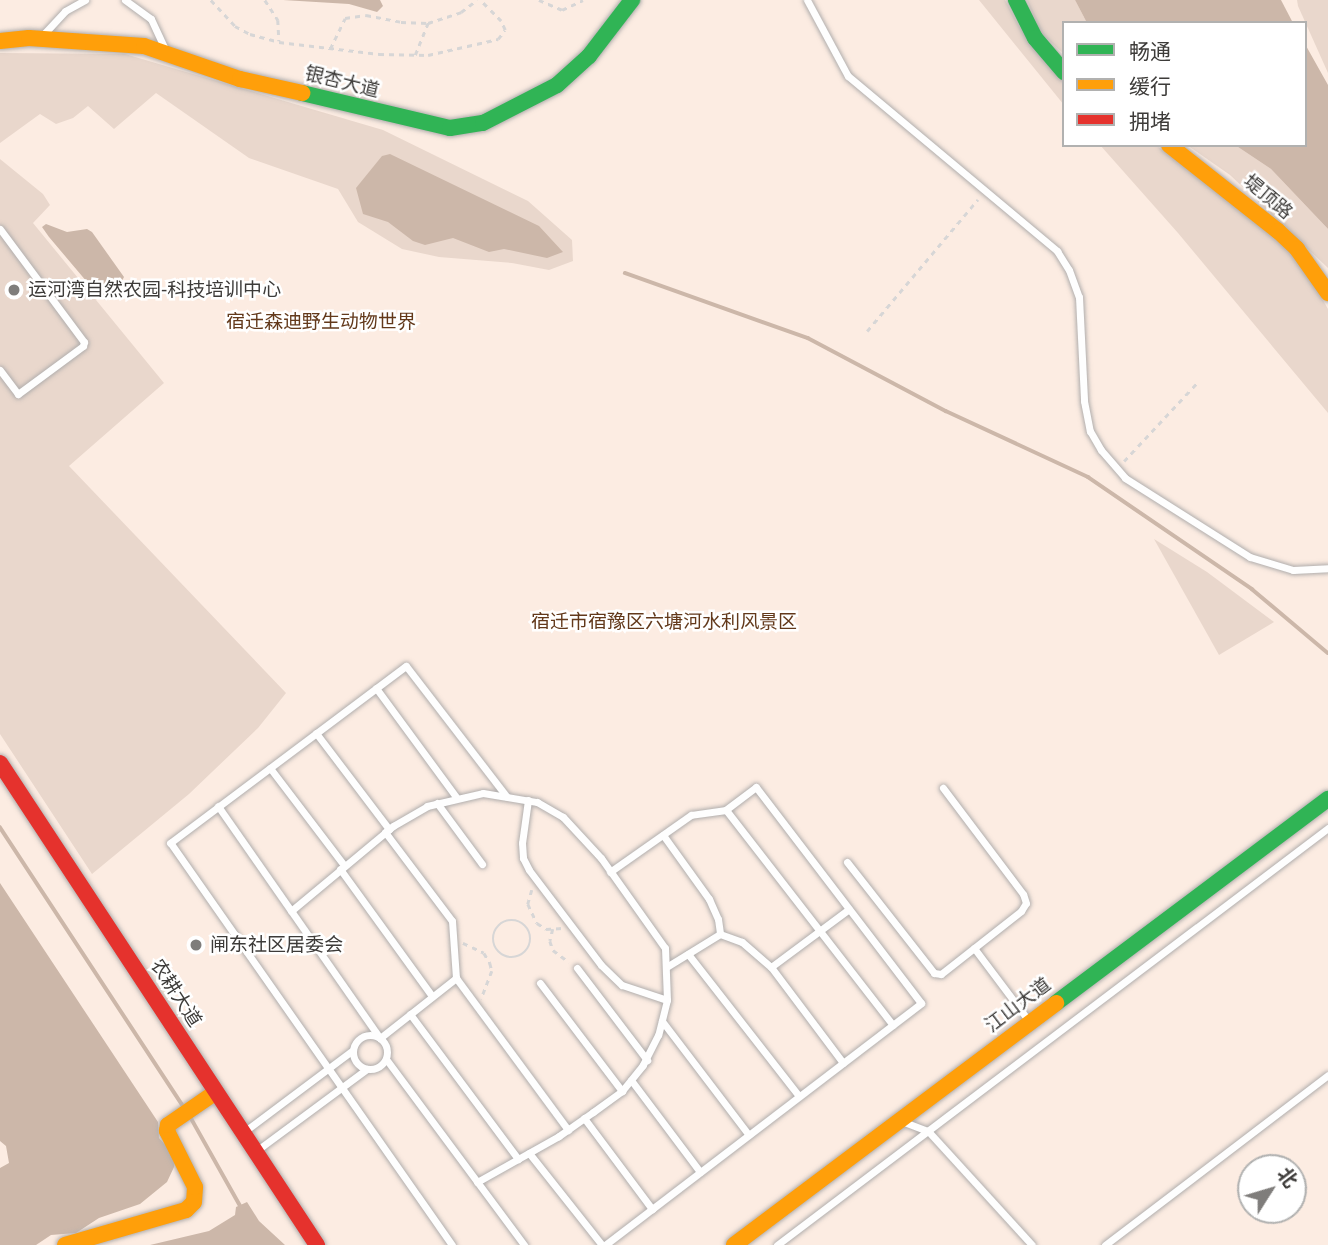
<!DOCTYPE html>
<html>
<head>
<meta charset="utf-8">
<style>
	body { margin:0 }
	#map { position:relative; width:1328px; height:1245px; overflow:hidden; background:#faf7f5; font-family:Arial,"Noto Sans SC",sans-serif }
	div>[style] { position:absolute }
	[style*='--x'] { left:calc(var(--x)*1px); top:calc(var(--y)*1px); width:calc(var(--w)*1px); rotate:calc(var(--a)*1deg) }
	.green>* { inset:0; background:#fcece2 }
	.forest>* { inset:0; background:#e9d7cc }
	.water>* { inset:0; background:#ccb7a9 }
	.stream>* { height:3.5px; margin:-1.75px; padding:0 1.75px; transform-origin:1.75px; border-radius:1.75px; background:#ccb7a9 }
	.path>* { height:2.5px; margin-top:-1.25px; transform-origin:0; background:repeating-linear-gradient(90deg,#d7d6d6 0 5px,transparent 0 10px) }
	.path>.ring { margin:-1.25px; padding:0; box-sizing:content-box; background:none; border:2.5px solid #d7d6d6; border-radius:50% }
	.roads { filter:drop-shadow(0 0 2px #b1aead) drop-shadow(0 0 2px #b1aead) }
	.lane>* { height:7px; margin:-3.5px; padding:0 3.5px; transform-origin:3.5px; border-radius:3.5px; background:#fefefe }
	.lane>.ring { margin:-3.5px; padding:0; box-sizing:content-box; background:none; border:7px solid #fefefe; border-radius:50% }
	.fast>* { height:16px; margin:-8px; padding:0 8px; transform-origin:8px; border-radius:8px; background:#30b455 }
	.slow>* { height:16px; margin:-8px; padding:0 8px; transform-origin:8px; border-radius:8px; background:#ff9f0a }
	.jam>* { height:16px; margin:-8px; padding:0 8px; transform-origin:8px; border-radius:8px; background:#e5322d }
	.dots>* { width:19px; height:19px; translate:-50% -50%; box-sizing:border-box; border:4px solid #fff; border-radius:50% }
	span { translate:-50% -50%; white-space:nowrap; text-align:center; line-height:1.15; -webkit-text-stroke:5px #fff; paint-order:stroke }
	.street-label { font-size:19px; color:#3d3b39 }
	.poi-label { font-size:19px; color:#3d3b39 }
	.left { translate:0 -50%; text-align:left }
	.park-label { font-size:19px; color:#63391b }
	.legend { position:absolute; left:1062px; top:21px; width:245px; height:126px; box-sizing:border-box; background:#fff; border:2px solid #b1b1b0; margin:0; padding:9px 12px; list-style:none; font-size:21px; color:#3d3b39 }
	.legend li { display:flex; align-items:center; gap:14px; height:35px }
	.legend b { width:35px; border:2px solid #b1b1b0 }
	.north { position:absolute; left:1237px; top:1154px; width:70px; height:70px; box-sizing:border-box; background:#fff; border:2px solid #b1b1b0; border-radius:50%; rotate:53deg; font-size:19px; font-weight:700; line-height:28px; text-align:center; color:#3d3b39 }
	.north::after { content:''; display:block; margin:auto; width:24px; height:32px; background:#7f7d7b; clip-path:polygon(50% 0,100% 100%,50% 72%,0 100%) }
</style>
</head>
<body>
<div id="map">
	<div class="green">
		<i style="clip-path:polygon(evenodd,0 0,1328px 0,1328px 1245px,0 1245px,0 0,1064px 23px,1305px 23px,1305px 145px,1064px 145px,1064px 23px,0 0,1251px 1168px,1293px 1168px,1293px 1210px,1251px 1210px,1251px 1168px)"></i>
	</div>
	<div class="forest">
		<i style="clip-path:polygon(979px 0,1005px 0,1019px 26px,1064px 80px,1064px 105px)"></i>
		<i style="clip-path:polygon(1027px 0,1075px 0,1087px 23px,1064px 23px,1064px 54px,1041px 33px)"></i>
		<i style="clip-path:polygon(1297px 0,1328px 0,1328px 73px,1298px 6px)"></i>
		<i style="clip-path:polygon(0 53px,125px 54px,383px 130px,528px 201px,572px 240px,573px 261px,549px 270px,512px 263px,439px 257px,402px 249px,358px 222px,338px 189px,249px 158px,156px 93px,114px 129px,88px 106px,73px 118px,56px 124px,40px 114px,0 143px)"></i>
		<i style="clip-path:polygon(1100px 145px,1156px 145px,1286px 246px,1311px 279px,1328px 309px,1328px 413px,1178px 233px)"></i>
		<i style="clip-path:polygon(1187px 145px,1235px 145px,1271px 169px,1328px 229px,1328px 268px,1230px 175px)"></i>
		<i style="clip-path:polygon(0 159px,43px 194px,50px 205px,33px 223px,164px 383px,69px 466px,286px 693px,258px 728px,189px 794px,92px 874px,0 734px)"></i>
		<i style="clip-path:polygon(1154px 539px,1207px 572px,1274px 622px,1219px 655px)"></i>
	</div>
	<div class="water">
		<i style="clip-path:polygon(283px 0,380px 0,383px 6px,377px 12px,349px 4px)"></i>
		<i style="clip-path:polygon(1075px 0,1281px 0,1293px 23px,1087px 23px)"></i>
		<i style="clip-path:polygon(1305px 44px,1328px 85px,1328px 229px,1271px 169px,1235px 145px,1305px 145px)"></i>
		<i style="clip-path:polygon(390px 154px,539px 226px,563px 252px,547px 258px,504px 249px,489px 252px,453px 238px,425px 245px,413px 241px,388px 222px,363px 214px,356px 188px,382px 156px)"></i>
		<i style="clip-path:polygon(46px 224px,67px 232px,87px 229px,92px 232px,124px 277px,115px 294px,105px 300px,98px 295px,49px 237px,42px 227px)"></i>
		<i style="clip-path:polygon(0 883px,158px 1122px,159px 1138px,175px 1156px,174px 1167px,167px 1182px,140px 1204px,99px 1218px,76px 1233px,51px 1235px,36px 1245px,0 1245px,0 1168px,9px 1163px,6px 1146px,0 1141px)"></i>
		<i style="clip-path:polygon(247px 1202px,259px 1221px,285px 1245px,150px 1245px,209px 1231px,235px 1215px,236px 1207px)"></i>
	</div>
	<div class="stream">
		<i style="--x:625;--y:273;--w:194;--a:19.6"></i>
		<i style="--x:808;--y:338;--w:156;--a:27.9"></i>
		<i style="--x:946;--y:411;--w:157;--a:24.9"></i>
		<i style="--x:1088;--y:477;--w:199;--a:34.3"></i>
		<i style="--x:1252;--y:589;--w:99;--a:40.1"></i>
		<i style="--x:0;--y:827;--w:335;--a:56.7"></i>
		<i style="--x:190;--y:1116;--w:104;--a:60.7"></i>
	</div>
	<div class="path">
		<i style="--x:211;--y:0;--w:35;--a:47"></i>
		<i style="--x:235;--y:26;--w:17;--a:28"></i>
		<i style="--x:250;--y:34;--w:30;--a:15"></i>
		<i style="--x:279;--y:42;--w:101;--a:6.8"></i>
		<i style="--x:379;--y:54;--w:49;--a:1.2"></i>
		<i style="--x:428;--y:55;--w:72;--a:-12.9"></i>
		<i style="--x:498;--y:39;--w:11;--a:-52"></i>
		<i style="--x:505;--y:30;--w:10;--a:-114"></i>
		<i style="--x:501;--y:21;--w:30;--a:-135"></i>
		<i style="--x:265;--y:0;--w:24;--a:57"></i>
		<i style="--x:278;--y:20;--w:21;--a:87"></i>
		<i style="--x:539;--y:0;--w:25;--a:23"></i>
		<i style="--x:562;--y:10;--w:23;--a:-25"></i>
		<i style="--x:330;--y:49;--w:34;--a:-64"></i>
		<i style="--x:345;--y:18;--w:21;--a:-8"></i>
		<i style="--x:366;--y:15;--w:36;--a:11"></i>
		<i style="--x:401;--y:22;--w:27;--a:2"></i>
		<i style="--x:428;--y:23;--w:35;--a:-18"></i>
		<i style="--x:461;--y:12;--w:20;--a:-37"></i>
		<i style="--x:415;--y:55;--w:35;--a:-68"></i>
		<i style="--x:867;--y:331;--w:172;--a:-49.9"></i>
		<i style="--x:1124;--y:461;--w:108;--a:-46.9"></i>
		<i style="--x:532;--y:890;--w:15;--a:106"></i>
		<i style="--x:528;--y:904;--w:21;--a:65"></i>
		<i style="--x:537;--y:923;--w:11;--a:34"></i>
		<i style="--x:546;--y:929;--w:17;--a:-3"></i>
		<i class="ring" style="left:493px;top:920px;width:35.5px;height:35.5px"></i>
		<i style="--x:553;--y:929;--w:12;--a:104"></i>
		<i style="--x:550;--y:941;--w:9;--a:72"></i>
		<i style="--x:553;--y:950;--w:20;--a:37"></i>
		<i style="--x:463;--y:943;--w:23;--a:25"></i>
		<i style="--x:484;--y:953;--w:12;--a:59"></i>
		<i style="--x:490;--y:963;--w:8;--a:76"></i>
		<i style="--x:492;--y:971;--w:30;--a:111"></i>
	</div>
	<div class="roads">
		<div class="lane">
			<i style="--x:125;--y:0;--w:32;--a:36"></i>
			<i style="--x:151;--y:19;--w:33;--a:65"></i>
			<i style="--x:807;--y:0;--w:86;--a:61.7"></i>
			<i style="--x:848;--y:76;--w:273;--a:39.9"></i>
			<i style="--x:1057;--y:251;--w:22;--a:58"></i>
			<i style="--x:1069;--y:270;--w:29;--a:70"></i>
			<i style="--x:1079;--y:297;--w:104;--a:87.2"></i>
			<i style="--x:1084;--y:401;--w:31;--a:79"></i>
			<i style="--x:1090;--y:431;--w:22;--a:60"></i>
			<i style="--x:1101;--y:450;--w:37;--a:49"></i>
			<i style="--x:1125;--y:478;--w:148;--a:32.3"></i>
			<i style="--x:1250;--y:557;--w:45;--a:16.8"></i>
			<i style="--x:1293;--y:570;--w:35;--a:-3"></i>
			<i style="--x:41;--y:37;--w:35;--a:-47"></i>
			<i style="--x:65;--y:11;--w:23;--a:-29"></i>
			<i style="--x:0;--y:229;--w:141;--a:53.4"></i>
			<i style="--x:84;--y:342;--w:4;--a:104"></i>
			<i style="--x:83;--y:346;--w:81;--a:143.6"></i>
			<i style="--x:18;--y:394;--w:30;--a:-127"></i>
			<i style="--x:376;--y:688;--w:135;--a:53.7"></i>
			<i style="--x:316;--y:733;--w:121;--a:52.8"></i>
			<i style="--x:270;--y:768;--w:122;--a:52.7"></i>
			<i style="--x:528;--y:800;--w:43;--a:97.9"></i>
			<i style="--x:522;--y:843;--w:15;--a:86"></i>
			<i style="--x:523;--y:858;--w:13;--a:63"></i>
			<i style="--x:529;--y:870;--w:119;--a:52.8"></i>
			<i style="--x:601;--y:965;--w:29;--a:44"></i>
			<i style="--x:622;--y:985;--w:47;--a:18.4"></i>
			<i style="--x:437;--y:803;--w:76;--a:53.6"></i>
			<i style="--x:218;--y:806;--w:283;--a:55.1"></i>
			<i style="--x:380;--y:1038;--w:97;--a:-38.3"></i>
			<i style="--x:726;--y:810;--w:272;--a:52.2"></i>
			<i style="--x:385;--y:832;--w:111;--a:53"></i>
			<i style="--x:452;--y:921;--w:57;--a:86"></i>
			<i style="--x:456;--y:978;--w:189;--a:53.6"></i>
			<i style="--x:663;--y:835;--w:79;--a:54.3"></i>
			<i style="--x:709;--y:899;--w:22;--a:66"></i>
			<i style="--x:718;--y:919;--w:15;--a:82"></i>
			<i style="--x:847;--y:862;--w:141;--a:51.9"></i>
			<i style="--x:934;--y:973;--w:7;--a:8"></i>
			<i style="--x:941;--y:974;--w:102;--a:-38.2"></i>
			<i style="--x:1021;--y:911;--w:9;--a:-58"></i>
			<i style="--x:1026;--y:903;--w:9;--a:-108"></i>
			<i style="--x:1023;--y:894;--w:133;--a:-127"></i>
			<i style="--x:340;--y:869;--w:157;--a:54.1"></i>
			<i style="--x:291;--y:911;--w:133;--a:-39.8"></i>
			<i style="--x:393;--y:826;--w:39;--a:-30"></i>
			<i style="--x:427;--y:806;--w:57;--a:-13.1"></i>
			<i style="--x:483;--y:793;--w:55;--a:9.5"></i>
			<i style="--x:537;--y:802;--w:30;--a:30"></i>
			<i style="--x:563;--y:817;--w:56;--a:47.2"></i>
			<i style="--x:601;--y:858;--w:110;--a:54.6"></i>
			<i style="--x:665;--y:948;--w:52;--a:87.8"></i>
			<i style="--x:667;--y:1000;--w:36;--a:104"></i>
			<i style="--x:658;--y:1035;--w:34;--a:117"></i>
			<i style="--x:643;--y:1065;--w:33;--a:129"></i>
			<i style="--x:622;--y:1091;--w:36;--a:144"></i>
			<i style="--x:593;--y:1112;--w:42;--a:144.8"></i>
			<i style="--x:559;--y:1136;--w:94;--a:150.7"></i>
			<i style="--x:974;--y:948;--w:90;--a:53.1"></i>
			<i style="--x:688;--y:954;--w:180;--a:52"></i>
			<i style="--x:668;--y:966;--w:61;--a:-31.6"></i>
			<i style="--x:720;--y:934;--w:23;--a:20"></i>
			<i style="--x:742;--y:942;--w:38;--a:41"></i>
			<i style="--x:771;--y:967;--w:120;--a:53.1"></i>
			<i style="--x:771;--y:967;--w:97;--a:-36.6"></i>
			<i style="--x:577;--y:968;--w:116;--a:52.7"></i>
			<i style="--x:540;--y:983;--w:136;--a:52.8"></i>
			<i style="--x:410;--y:1014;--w:181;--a:53.3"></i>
			<i style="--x:662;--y:1021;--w:143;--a:52.7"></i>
			<i class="ring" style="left:353px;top:1035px;width:27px;height:27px"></i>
			<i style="--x:386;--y:1059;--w:232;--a:53.4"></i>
			<i style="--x:631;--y:1080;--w:115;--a:53.1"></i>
			<i style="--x:584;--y:1118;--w:114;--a:53.2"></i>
			<i style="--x:904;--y:1122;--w:26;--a:21"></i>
			<i style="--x:928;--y:1131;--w:154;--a:47.6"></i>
			<i style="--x:245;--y:1131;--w:135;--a:-36.9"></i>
			<i style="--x:256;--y:1151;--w:138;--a:-36.5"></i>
			<i style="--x:529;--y:1153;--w:117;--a:51.6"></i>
			<i style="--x:452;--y:1245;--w:491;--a:-125"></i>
			<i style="--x:170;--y:843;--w:295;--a:-36.9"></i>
			<i style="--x:406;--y:666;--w:164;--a:52.4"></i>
			<i style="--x:605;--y:1245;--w:398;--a:-37.4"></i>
			<i style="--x:921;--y:1003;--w:272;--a:-127.4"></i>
			<i style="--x:756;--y:787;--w:38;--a:143"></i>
			<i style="--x:726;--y:810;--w:35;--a:172"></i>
			<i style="--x:691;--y:815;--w:99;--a:144.9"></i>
			<i style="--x:777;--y:1245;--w:691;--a:-37.12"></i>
			<i style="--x:1105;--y:1245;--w:280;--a:-37.3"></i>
		</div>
		<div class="fast">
			<i style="--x:1016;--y:0;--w:42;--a:63.4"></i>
			<i style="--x:1035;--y:38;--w:45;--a:49.5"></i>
			<i style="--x:302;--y:93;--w:152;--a:13.3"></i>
			<i style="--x:450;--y:128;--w:33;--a:-9"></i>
			<i style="--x:483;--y:123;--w:83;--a:-27.2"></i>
			<i style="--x:557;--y:85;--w:43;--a:-42.2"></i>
			<i style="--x:589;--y:56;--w:71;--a:-52.5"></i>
			<i style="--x:1056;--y:1003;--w:340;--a:-36.9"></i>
		</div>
		<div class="slow">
			<i style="--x:0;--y:41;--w:29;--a:-6"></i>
			<i style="--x:29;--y:38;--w:115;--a:4"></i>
			<i style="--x:144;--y:46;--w:102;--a:19"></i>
			<i style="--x:240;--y:79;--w:64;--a:12.7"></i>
			<i style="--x:1169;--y:145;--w:139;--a:38.3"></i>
			<i style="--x:1278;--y:231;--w:26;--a:43"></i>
			<i style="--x:1297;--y:249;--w:54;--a:54.8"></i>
			<i style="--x:65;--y:1245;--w:126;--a:-16.1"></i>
			<i style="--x:186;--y:1210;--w:11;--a:-45"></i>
			<i style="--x:194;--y:1202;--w:15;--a:-86"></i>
			<i style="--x:195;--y:1187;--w:63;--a:-116.6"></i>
			<i style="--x:167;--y:1131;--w:6;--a:-81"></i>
			<i style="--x:168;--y:1125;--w:58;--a:-34.5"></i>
			<i style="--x:734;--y:1245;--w:403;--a:-36.9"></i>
		</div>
		<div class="jam">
			<i style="--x:0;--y:763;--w:577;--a:56.67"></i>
		</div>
	</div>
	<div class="dots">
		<i style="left:14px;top:290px;background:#7f7d7b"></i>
		<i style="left:196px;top:945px;background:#7f7d7b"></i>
	</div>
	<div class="street-label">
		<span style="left:342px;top:82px;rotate:14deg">银杏大道</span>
		<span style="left:1268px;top:197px;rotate:40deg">堤顶路</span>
		<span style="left:176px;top:993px;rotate:57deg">农耕大道</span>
		<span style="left:1018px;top:1005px;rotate:-37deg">江山大道</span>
	</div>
	<div class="poi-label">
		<span class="left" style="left:28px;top:290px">运河湾自然农园-科技培训中心</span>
		<span class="left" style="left:210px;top:945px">闸东社区居委会</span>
	</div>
	<div class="park-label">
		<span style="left:321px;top:322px">宿迁森迪野生动物世界</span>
		<span style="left:664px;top:622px">宿迁市宿豫区六塘河水利风景区</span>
	</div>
	<ul class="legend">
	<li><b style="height:9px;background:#30b455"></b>畅通</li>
	<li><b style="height:9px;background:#ff9f0a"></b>缓行</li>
	<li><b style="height:9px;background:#e5322d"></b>拥堵</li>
	</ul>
	<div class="north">北</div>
</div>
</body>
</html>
